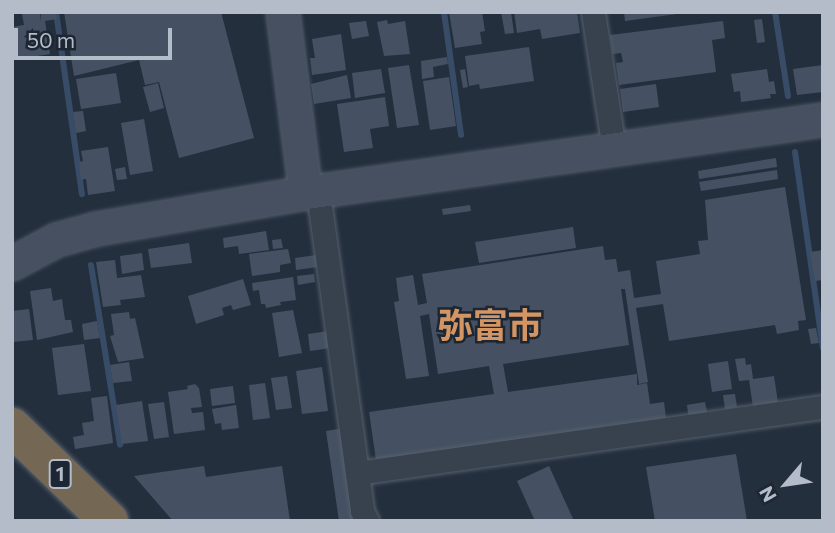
<!DOCTYPE html>
<html>
<head>
<meta charset="utf-8">
<style>
	body { margin:0 }
	#map { position:relative; width:835px; height:533px; overflow:hidden; background:#242f3e; font-family:Commissioner,"Noto Sans JP",sans-serif }
	div>[style] { position:absolute }
	[style*='--x'] { left:calc(var(--x)*1px); top:calc(var(--y)*1px); width:calc(var(--w)*1px); rotate:calc(var(--a)*1deg) }
	.stream>* { height:6px; margin:-3px; padding:0 3px; transform-origin:3px; border-radius:3px; background:#394c67 }
	.building>* { inset:0; background:#455162 }
	.roads { filter:drop-shadow(0 0 2px #565f6c) drop-shadow(0 0 2px #565f6c) }
	.street>* { height:23px; margin:-11.5px; padding:0 11.5px; transform-origin:11.5px; border-radius:11.5px; background:#38414e }
	.secondary>* { height:32px; margin:-16px; padding:0 16px; transform-origin:16px; border-radius:16px; background:#465061 }
	.highway>* { height:38px; margin:-19px; padding:0 19px; transform-origin:19px; border-radius:19px; background:#746855 }
	span { translate:-50% -50%; white-space:nowrap; text-align:center; line-height:1.15; -webkit-text-stroke:5px #1d2633; paint-order:stroke }
	.shield-label span { padding:2px 5px; background:#1d2633; border:2px solid; border-radius:5px; -webkit-text-stroke-width:0 }
	.shield-label { font-size:19px; color:#b4bcc9; font-weight:700 }
	.town-label { font-size:35px; color:#d59563; font-weight:700 }
	.frame { position:absolute; inset:0; border:14px solid #b4bcc9; pointer-events:none }
	.north { position:absolute; left:751px; top:449px; width:70px; height:70px; -webkit-text-stroke:5px #1d2633; paint-order:stroke; rotate:241deg; font-size:19px; font-weight:700; line-height:28px; text-align:center; color:#b4bcc9 }
	.north::after { content:''; display:block; margin:auto; width:24px; height:32px; background:#b4bcc9; clip-path:polygon(50% 0,100% 100%,50% 72%,0 100%) }
	.scale { position:absolute; left:14px; top:28px; width:158px; height:32px; box-sizing:border-box; border:4px solid #b4bcc9; border-top:0; padding-left:9px; font-size:21px; line-height:24px; white-space:nowrap; color:#b4bcc9; -webkit-text-stroke:5px #1d2633; paint-order:stroke }
</style>
</head>
<body>
<div id="map">
	<div class="stream">
		<i style="--x:56;--y:12;--w:184;--a:81.9"></i>
		<i style="--x:444;--y:12;--w:124;--a:82.1"></i>
		<i style="--x:775;--y:12;--w:85;--a:81.2"></i>
		<i style="--x:795;--y:152;--w:198;--a:81.9"></i>
		<i style="--x:91;--y:265;--w:182;--a:80.8"></i>
	</div>
	<div class="building">
		<i style="clip-path:polygon(40px 12px,41px 22px,41px 12px,55px 12px,57px 19px,45px 21px,50px 54px,12px 60px,12px 27px,24px 25px,22px 14px)"></i>
		<i style="clip-path:polygon(64px 12px,221px 12px,254px 138px,179px 158px,159px 82px,145px 85px,139px 60px,74px 76px)"></i>
		<i style="clip-path:polygon(449px 12px,482px 12px,485px 31px,480px 32px,482px 44px,455px 48px)"></i>
		<i style="clip-path:polygon(501px 12px,511px 12px,514px 33px,505px 34px)"></i>
		<i style="clip-path:polygon(514px 12px,577px 12px,580px 33px,542px 39px,540px 29px,517px 33px)"></i>
		<i style="clip-path:polygon(624px 12px,677px 12px,677px 14px,625px 21px)"></i>
		<i style="clip-path:polygon(762px 19px,765px 42px,757px 43px,754px 20px)"></i>
		<i style="clip-path:polygon(387px 20px,388px 24px,405px 21px,410px 54px,384px 56px,377px 22px)"></i>
		<i style="clip-path:polygon(366px 21px,369px 36px,352px 39px,349px 23px)"></i>
		<i style="clip-path:polygon(723px 21px,725px 38px,712px 40px,716px 72px,619px 85px,616px 63px,623px 62px,621px 53px,613px 54px,610px 35px)"></i>
		<i style="clip-path:polygon(341px 34px,346px 70px,312px 75px,310px 58px,315px 58px,312px 39px)"></i>
		<i style="clip-path:polygon(529px 47px,534px 81px,480px 89px,479px 84px,469px 86px,465px 56px)"></i>
		<i style="clip-path:polygon(447px 57px,448px 64px,433px 67px,434px 77px,422px 79px,421px 61px)"></i>
		<i style="clip-path:polygon(409px 65px,419px 125px,397px 128px,388px 68px)"></i>
		<i style="clip-path:polygon(823px 65px,823px 92px,797px 95px,793px 69px)"></i>
		<i style="clip-path:polygon(381px 69px,385px 93px,355px 98px,352px 73px)"></i>
		<i style="clip-path:polygon(465px 69px,468px 87px,463px 88px,460px 70px)"></i>
		<i style="clip-path:polygon(767px 69px,769px 82px,774px 81px,776px 94px,770px 94px,771px 98px,741px 102px,740px 91px,734px 92px,731px 74px)"></i>
		<i style="clip-path:polygon(116px 73px,121px 103px,81px 109px,76px 79px)"></i>
		<i style="clip-path:polygon(347px 75px,351px 98px,314px 104px,311px 84px)"></i>
		<i style="clip-path:polygon(449px 77px,456px 126px,430px 130px,423px 81px)"></i>
		<i style="clip-path:polygon(158px 83px,164px 108px,150px 112px,143px 87px)"></i>
		<i style="clip-path:polygon(656px 84px,659px 107px,623px 112px,620px 89px)"></i>
		<i style="clip-path:polygon(385px 97px,389px 126px,370px 129px,373px 148px,344px 152px,337px 104px)"></i>
		<i style="clip-path:polygon(83px 111px,86px 131px,76px 133px,73px 112px)"></i>
		<i style="clip-path:polygon(144px 119px,153px 171px,130px 175px,121px 123px)"></i>
		<i style="clip-path:polygon(108px 147px,115px 191px,88px 195px,86px 179px,81px 180px,79px 162px,83px 161px,81px 151px)"></i>
		<i style="clip-path:polygon(776px 158px,777px 167px,699px 179px,698px 171px)"></i>
		<i style="clip-path:polygon(125px 167px,127px 179px,117px 180px,115px 169px)"></i>
		<i style="clip-path:polygon(777px 170px,778px 179px,701px 191px,699px 182px)"></i>
		<i style="clip-path:polygon(785px 187px,806px 320px,798px 321px,799px 330px,777px 334px,775px 325px,669px 341px,663px 304px,636px 308px,648px 382px,639px 384px,625px 289px,621px 289px,629px 345px,503px 364px,508px 392px,637px 374px,637px 385px,647px 383px,650px 404px,664px 402px,666px 418px,376px 460px,369px 412px,494px 394px,489px 366px,438px 374px,429px 314px,420px 316px,429px 376px,406px 379px,394px 302px,399px 301px,396px 278px,413px 275px,418px 305px,427px 303px,422px 274px,603px 246px,605px 260px,616px 259px,618px 272px,630px 270px,634px 298px,661px 294px,656px 261px,700px 254px,698px 241px,708px 240px,705px 200px)"></i>
		<i style="clip-path:polygon(470px 205px,471px 211px,443px 215px,442px 209px)"></i>
		<i style="clip-path:polygon(573px 227px,576px 248px,479px 263px,475px 242px)"></i>
		<i style="clip-path:polygon(266px 231px,269px 250px,239px 254px,238px 246px,224px 248px,223px 238px)"></i>
		<i style="clip-path:polygon(281px 239px,283px 248px,273px 249px,272px 240px)"></i>
		<i style="clip-path:polygon(189px 243px,192px 263px,151px 268px,148px 249px)"></i>
		<i style="clip-path:polygon(288px 249px,291px 263px,280px 265px,280px 272px,252px 276px,249px 254px)"></i>
		<i style="clip-path:polygon(823px 250px,823px 280px,815px 281px,810px 252px)"></i>
		<i style="clip-path:polygon(142px 253px,144px 270px,122px 274px,120px 256px)"></i>
		<i style="clip-path:polygon(316px 255px,318px 267px,296px 270px,295px 258px)"></i>
		<i style="clip-path:polygon(115px 260px,117px 278px,141px 275px,145px 297px,120px 300px,121px 305px,103px 307px,96px 262px)"></i>
		<i style="clip-path:polygon(314px 274px,315px 282px,298px 285px,297px 276px)"></i>
		<i style="clip-path:polygon(293px 277px,296px 300px,280px 302px,281px 305px,266px 308px,265px 304px,261px 304px,259px 290px,253px 291px,252px 283px)"></i>
		<i style="clip-path:polygon(243px 279px,251px 305px,233px 310px,231px 305px,222px 308px,224px 315px,196px 324px,188px 296px)"></i>
		<i style="clip-path:polygon(51px 288px,53px 301px,62px 299px,65px 320px,71px 320px,73px 332px,37px 340px,30px 291px)"></i>
		<i style="clip-path:polygon(29px 309px,33px 340px,12px 342px,12px 311px)"></i>
		<i style="clip-path:polygon(293px 310px,302px 353px,279px 357px,272px 313px)"></i>
		<i style="clip-path:polygon(129px 312px,130px 319px,135px 318px,144px 358px,118px 362px,110px 336px,114px 335px,111px 314px)"></i>
		<i style="clip-path:polygon(97px 321px,100px 338px,84px 340px,82px 324px)"></i>
		<i style="clip-path:polygon(816px 328px,819px 343px,811px 344px,808px 329px)"></i>
		<i style="clip-path:polygon(329px 331px,331px 348px,310px 351px,308px 334px)"></i>
		<i style="clip-path:polygon(84px 344px,91px 391px,58px 395px,52px 348px)"></i>
		<i style="clip-path:polygon(745px 358px,746px 365px,751px 364px,753px 379px,774px 376px,778px 403px,753px 407px,749px 380px,739px 381px,735px 359px)"></i>
		<i style="clip-path:polygon(728px 361px,732px 389px,712px 392px,708px 364px)"></i>
		<i style="clip-path:polygon(129px 362px,132px 381px,113px 383px,110px 365px)"></i>
		<i style="clip-path:polygon(322px 367px,328px 411px,302px 414px,296px 371px)"></i>
		<i style="clip-path:polygon(287px 376px,292px 408px,276px 410px,271px 378px)"></i>
		<i style="clip-path:polygon(265px 383px,270px 418px,253px 420px,249px 385px)"></i>
		<i style="clip-path:polygon(195px 384px,199px 388px,202px 407px,191px 408px,192px 413px,203px 412px,205px 430px,174px 434px,168px 392px,188px 389px,187px 386px)"></i>
		<i style="clip-path:polygon(233px 386px,235px 403px,212px 406px,210px 389px)"></i>
		<i style="clip-path:polygon(735px 394px,737px 407px,725px 409px,723px 395px)"></i>
		<i style="clip-path:polygon(107px 396px,113px 443px,75px 449px,73px 437px,84px 435px,82px 423px,94px 421px,91px 398px)"></i>
		<i style="clip-path:polygon(142px 401px,148px 441px,122px 444px,116px 405px)"></i>
		<i style="clip-path:polygon(164px 402px,169px 437px,154px 439px,148px 404px)"></i>
		<i style="clip-path:polygon(705px 402px,708px 417px,689px 420px,687px 405px)"></i>
		<i style="clip-path:polygon(236px 405px,239px 428px,222px 430px,221px 423px,215px 424px,212px 409px)"></i>
		<i style="clip-path:polygon(344px 428px,357px 521px,339px 521px,326px 431px)"></i>
		<i style="clip-path:polygon(736px 454px,747px 521px,655px 521px,646px 467px)"></i>
		<i style="clip-path:polygon(204px 466px,206px 477px,282px 466px,290px 521px,173px 521px,134px 476px)"></i>
		<i style="clip-path:polygon(549px 466px,574px 521px,535px 521px,517px 481px)"></i>
	</div>
	<div class="roads">
		<div class="street">
			<i style="--x:593;--y:12;--w:140;--a:81.3"></i>
			<i style="--x:318;--y:192;--w:322;--a:82.1"></i>
			<i style="--x:362;--y:511;--w:11;--a:63"></i>
			<i style="--x:357;--y:473;--w:471;--a:-8.1"></i>
		</div>
		<div class="secondary">
			<i style="--x:283;--y:12;--w:182;--a:82.8"></i>
			<i style="--x:12;--y:264;--w:51;--a:-28.1"></i>
			<i style="--x:57;--y:240;--w:41;--a:-15.4"></i>
			<i style="--x:97;--y:229;--w:212;--a:-9.8"></i>
			<i style="--x:306;--y:193;--w:522;--a:-8.04"></i>
		</div>
		<div class="highway">
			<i style="--x:12;--y:427;--w:135;--a:44.1"></i>
		</div>
	</div>
	<div class="shield-label">
		<span style="left:60px;top:474px">1</span>
	</div>
	<div class="town-label">
		<span style="left:490px;top:324px">弥富市</span>
	</div>
	<div class="frame"></div>
	<div class="north">N</div>
	<div class="scale">50 m</div>
</div>
</body>
</html>
